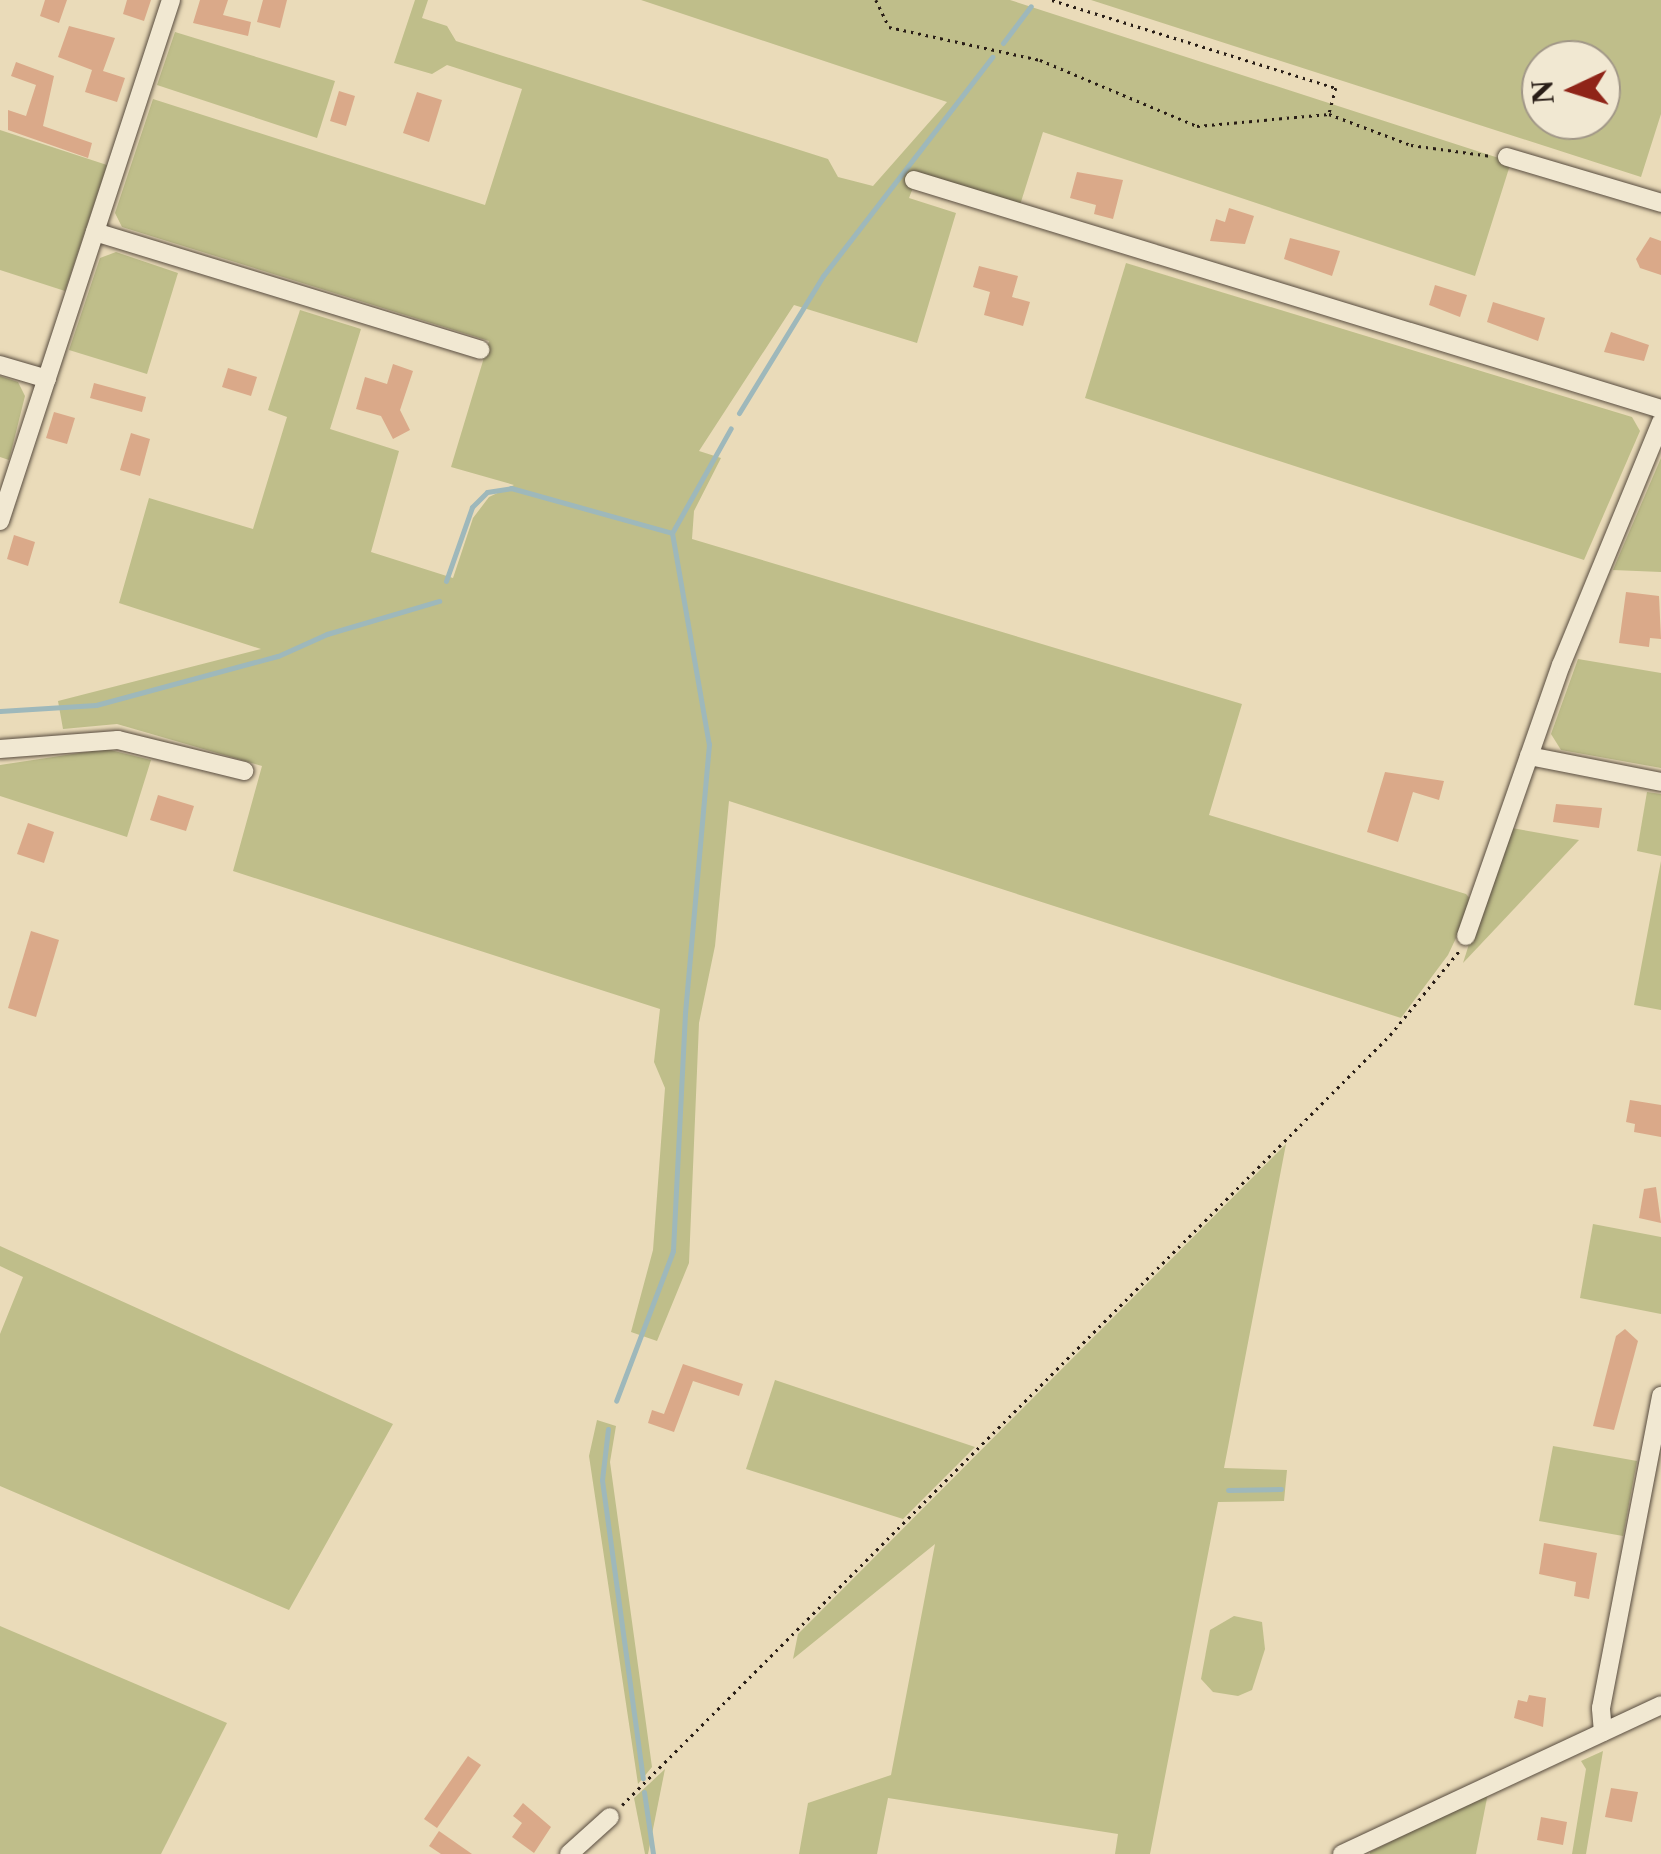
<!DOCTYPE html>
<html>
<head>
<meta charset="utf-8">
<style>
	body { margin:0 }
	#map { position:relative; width:1661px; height:1854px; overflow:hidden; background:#eadbb9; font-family:"Libre Caslon Text",serif }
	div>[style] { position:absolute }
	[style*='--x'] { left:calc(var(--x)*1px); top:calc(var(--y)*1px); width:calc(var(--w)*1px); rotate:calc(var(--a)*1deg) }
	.green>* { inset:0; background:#bfbe8a }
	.stream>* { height:5px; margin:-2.5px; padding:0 2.5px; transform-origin:2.5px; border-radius:2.5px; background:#9eb8bb }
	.building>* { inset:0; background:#daa989 }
	.path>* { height:2.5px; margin-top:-1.25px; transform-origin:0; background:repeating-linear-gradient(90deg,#281d16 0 2.5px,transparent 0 7.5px) }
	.roads { filter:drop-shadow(0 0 2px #584c3f) drop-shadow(0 0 2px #584c3f) }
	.minor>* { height:18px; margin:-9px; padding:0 9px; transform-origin:9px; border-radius:9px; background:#f1e8d2 }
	span { translate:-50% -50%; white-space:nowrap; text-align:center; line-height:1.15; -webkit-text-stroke:8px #f1e8d2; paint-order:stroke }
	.north { position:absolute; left:1521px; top:40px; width:100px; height:100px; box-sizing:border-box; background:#f1e8d2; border:2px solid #a19787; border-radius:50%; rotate:266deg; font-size:28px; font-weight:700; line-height:40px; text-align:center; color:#281d16 }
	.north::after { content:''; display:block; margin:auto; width:35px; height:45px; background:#8f2418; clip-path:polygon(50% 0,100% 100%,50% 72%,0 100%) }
</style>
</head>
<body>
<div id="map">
	<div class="green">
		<i style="clip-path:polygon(415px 0,428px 0,422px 18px,447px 26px,456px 41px,828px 159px,838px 177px,873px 186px,947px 102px,641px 0,1010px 0,1511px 162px,1475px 276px,1043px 132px,1020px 205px,914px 185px,909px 198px,956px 213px,917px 343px,794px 305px,699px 451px,721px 458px,694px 511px,692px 539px,1242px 704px,1209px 815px,1466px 894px,1473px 902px,1448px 955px,1401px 1018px,729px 801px,715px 946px,699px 1023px,689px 1263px,657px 1341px,631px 1332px,653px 1250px,665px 1088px,654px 1062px,660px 1009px,233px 871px,262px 766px,117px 724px,63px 729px,58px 701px,261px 649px,119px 603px,149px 498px,253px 529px,287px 417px,268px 410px,300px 310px,361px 329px,330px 429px,399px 451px,371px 552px,453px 578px,473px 518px,489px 497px,514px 485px,451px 467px,489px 341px,122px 227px,115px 213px,153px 99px,485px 205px,522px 89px,447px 65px,432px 74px,394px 63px)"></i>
		<i style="clip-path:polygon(evenodd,1091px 0,1661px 0,1661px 114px,1641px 177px,1091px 0,1541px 60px,1601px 60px,1601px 120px,1541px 120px,1541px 60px)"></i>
		<i style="clip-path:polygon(175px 32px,335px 81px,317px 138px,157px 85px)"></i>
		<i style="clip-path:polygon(0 130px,107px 165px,65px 291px,0 270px)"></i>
		<i style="clip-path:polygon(116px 252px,178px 273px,147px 374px,69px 350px,100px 258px)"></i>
		<i style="clip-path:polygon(1126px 263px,1632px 417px,1640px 431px,1584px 560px,1085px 398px)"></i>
		<i style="clip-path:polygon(0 376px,18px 382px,25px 396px,9px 460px,0 457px)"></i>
		<i style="clip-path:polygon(1661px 458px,1661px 572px,1613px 570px,1618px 558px)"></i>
		<i style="clip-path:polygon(1578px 659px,1661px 673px,1661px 768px,1561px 750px,1551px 734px)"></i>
		<i style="clip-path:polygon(106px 749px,151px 760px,127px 837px,0 796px,0 765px)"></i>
		<i style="clip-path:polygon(1647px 792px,1661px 794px,1661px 856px,1637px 851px)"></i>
		<i style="clip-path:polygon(1506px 827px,1579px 840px,1463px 963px)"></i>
		<i style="clip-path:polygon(1661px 861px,1661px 1010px,1634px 1005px)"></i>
		<i style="clip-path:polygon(1286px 1144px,1224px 1468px,1287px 1470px,1284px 1501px,1218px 1502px,1150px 1854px,1115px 1854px,1118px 1834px,888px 1798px,877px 1854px,799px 1854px,808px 1803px,891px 1775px,935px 1544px,793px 1659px,798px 1634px)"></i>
		<i style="clip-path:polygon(1593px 1224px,1661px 1237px,1661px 1314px,1580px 1298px)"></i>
		<i style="clip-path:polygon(0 1246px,393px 1424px,289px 1610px,0 1486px,0 1334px,23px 1277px,0 1266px)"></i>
		<i style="clip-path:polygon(775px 1380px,975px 1447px,903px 1519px,746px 1469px)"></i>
		<i style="clip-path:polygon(597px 1420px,616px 1426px,610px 1462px,652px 1767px,638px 1784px,589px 1456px)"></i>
		<i style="clip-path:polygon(1553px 1446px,1637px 1461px,1623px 1536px,1539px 1521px)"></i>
		<i style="clip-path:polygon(1234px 1616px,1262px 1622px,1265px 1649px,1252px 1690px,1238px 1696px,1213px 1692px,1201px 1679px,1210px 1630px)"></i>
		<i style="clip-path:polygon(0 1626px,227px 1723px,161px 1854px,0 1854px)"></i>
		<i style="clip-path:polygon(1603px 1751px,1586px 1854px,1572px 1854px,1586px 1769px,1581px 1761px)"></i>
		<i style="clip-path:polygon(665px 1769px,648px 1854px,645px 1854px,634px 1798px)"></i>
		<i style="clip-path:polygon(1488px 1793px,1476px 1854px,1370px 1854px,1370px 1852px)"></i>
	</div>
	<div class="stream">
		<i style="--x:1003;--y:43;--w:46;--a:-52.9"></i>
		<i style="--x:739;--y:413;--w:161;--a:-58.5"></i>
		<i style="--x:823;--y:276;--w:277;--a:-52.3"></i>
		<i style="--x:672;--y:533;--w:120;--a:-60.7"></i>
		<i style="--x:446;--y:581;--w:78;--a:-70.6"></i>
		<i style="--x:472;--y:507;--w:21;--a:-45"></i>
		<i style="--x:487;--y:492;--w:24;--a:-9"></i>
		<i style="--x:511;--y:488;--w:167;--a:15.6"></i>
		<i style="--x:672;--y:533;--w:214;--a:80.1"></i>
		<i style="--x:709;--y:744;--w:270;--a:95.1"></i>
		<i style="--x:685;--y:1013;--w:238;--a:92.9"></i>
		<i style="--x:673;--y:1251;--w:160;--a:110.8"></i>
		<i style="--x:0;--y:711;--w:96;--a:-3.6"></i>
		<i style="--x:96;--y:705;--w:188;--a:-15.1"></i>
		<i style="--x:278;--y:656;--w:54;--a:-24.2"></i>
		<i style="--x:327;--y:634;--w:117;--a:-16.4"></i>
		<i style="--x:608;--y:1429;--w:51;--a:96.7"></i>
		<i style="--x:602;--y:1480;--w:301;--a:82.2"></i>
		<i style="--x:1228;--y:1490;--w:53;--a:-1.1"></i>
		<i style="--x:644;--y:1792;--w:63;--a:81.7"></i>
	</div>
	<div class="building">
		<i style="clip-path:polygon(45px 0,67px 0,59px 23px,40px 16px)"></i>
		<i style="clip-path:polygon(127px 0,151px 0,144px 21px,123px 14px)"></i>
		<i style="clip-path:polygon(200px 0,228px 0,223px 15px,251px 22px,248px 36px,193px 23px)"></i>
		<i style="clip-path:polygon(263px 0,287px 0,280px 28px,257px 22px)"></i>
		<i style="clip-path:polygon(69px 26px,115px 38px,103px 71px,125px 78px,117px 102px,85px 92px,92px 70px,58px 57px)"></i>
		<i style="clip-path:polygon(16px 62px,54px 76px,43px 126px,92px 143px,88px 158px,8px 130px,8px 110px,26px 116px,36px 85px,11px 76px)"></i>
		<i style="clip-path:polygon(339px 91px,355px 96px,346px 126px,330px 121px)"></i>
		<i style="clip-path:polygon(417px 92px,442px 100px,429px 142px,403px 133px)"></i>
		<i style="clip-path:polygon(1077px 172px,1123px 180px,1113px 219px,1094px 214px,1096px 205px,1070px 198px)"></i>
		<i style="clip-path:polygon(1229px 208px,1254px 216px,1245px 244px,1210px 241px,1216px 219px,1225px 222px)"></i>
		<i style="clip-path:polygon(1650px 237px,1661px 241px,1661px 275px,1640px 268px,1636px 259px)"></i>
		<i style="clip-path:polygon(1290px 238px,1340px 251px,1332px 276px,1284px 259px)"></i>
		<i style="clip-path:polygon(979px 266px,1018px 276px,1012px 297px,1030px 302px,1023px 326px,984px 315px,990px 292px,973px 287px)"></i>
		<i style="clip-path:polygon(1435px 285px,1467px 295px,1460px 317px,1429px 305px)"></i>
		<i style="clip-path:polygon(1493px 302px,1545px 318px,1538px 341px,1487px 322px)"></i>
		<i style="clip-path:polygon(1611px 332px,1649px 345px,1644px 361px,1604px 352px)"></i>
		<i style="clip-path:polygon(393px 364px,413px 371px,400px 410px,410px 430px,393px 439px,381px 416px,356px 409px,365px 377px,387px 384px)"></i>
		<i style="clip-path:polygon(228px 368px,257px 377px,251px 396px,222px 387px)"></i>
		<i style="clip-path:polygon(94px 383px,146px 397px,142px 412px,90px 398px)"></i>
		<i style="clip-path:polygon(54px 412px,75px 418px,67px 444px,46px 438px)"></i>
		<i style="clip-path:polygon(131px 433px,150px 439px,140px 476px,120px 470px)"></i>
		<i style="clip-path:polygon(14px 535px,35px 542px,28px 566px,7px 559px)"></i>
		<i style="clip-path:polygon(1626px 592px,1659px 596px,1661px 639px,1650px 638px,1649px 647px,1619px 643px)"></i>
		<i style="clip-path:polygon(1385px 772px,1444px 781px,1439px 800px,1413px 792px,1398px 842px,1367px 832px)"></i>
		<i style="clip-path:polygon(158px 795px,194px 806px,186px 831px,150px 820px)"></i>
		<i style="clip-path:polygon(1556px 804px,1602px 808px,1599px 828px,1553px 822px)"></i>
		<i style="clip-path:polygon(28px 823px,54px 832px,44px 863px,17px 854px)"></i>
		<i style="clip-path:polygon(31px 931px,59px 940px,36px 1017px,8px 1008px)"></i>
		<i style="clip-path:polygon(1630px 1100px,1661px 1105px,1661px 1137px,1634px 1132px,1635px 1124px,1626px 1122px)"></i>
		<i style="clip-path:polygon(1656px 1187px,1661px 1223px,1639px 1218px,1644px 1189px)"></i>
		<i style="clip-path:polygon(1625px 1329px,1638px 1341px,1614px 1430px,1593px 1426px,1616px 1336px)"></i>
		<i style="clip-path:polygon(683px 1364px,743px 1384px,739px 1396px,693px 1381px,674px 1432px,648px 1423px,652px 1410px,664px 1414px)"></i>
		<i style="clip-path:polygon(1544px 1543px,1597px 1553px,1589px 1599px,1574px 1596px,1576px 1582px,1539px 1574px)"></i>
		<i style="clip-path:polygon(1529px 1695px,1546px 1698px,1543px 1727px,1514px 1718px,1518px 1700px,1527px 1702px)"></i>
		<i style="clip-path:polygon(468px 1756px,481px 1765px,437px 1828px,424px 1819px)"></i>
		<i style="clip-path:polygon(1611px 1788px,1638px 1792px,1632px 1822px,1605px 1817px)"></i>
		<i style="clip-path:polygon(523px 1803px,551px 1827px,534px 1853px,512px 1837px,522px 1823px,513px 1816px)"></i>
		<i style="clip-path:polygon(1541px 1817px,1567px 1822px,1563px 1845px,1537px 1840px)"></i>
		<i style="clip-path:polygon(439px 1831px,472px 1854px,441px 1854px,429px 1846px)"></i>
	</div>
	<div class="path">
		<i style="--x:876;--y:0;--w:30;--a:64"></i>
		<i style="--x:889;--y:27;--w:155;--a:12.3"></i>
		<i style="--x:1040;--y:60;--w:170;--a:22.8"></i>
		<i style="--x:1197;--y:126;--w:133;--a:-5.2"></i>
		<i style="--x:1329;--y:114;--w:88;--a:20.7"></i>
		<i style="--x:1411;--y:145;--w:81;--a:7.8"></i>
		<i style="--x:1052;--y:0;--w:297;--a:17.2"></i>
		<i style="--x:1336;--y:88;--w:27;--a:105"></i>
		<i style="--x:622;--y:1805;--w:1088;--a:-45.07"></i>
		<i style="--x:1390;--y:1035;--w:109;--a:-50.6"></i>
	</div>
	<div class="roads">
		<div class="minor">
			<i style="--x:1507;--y:157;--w:161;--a:16.6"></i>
			<i style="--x:914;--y:180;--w:781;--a:17.04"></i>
			<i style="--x:95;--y:232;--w:403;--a:17"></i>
			<i style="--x:0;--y:365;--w:49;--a:16.6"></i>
			<i style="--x:0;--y:521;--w:548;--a:-71.83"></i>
			<i style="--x:0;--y:749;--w:118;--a:-4.4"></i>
			<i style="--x:118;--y:740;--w:130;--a:13.8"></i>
			<i style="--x:1529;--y:756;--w:135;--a:11.1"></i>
			<i style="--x:1466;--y:936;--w:287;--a:-70.7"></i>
			<i style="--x:1561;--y:665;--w:263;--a:-67.6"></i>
			<i style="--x:1603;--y:1732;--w:24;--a:-95"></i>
			<i style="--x:1601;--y:1708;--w:318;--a:-79.1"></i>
			<i style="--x:569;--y:1854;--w:55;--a:-42.1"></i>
			<i style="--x:1342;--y:1854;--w:352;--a:-25"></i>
		</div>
	</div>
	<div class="north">N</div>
</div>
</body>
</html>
